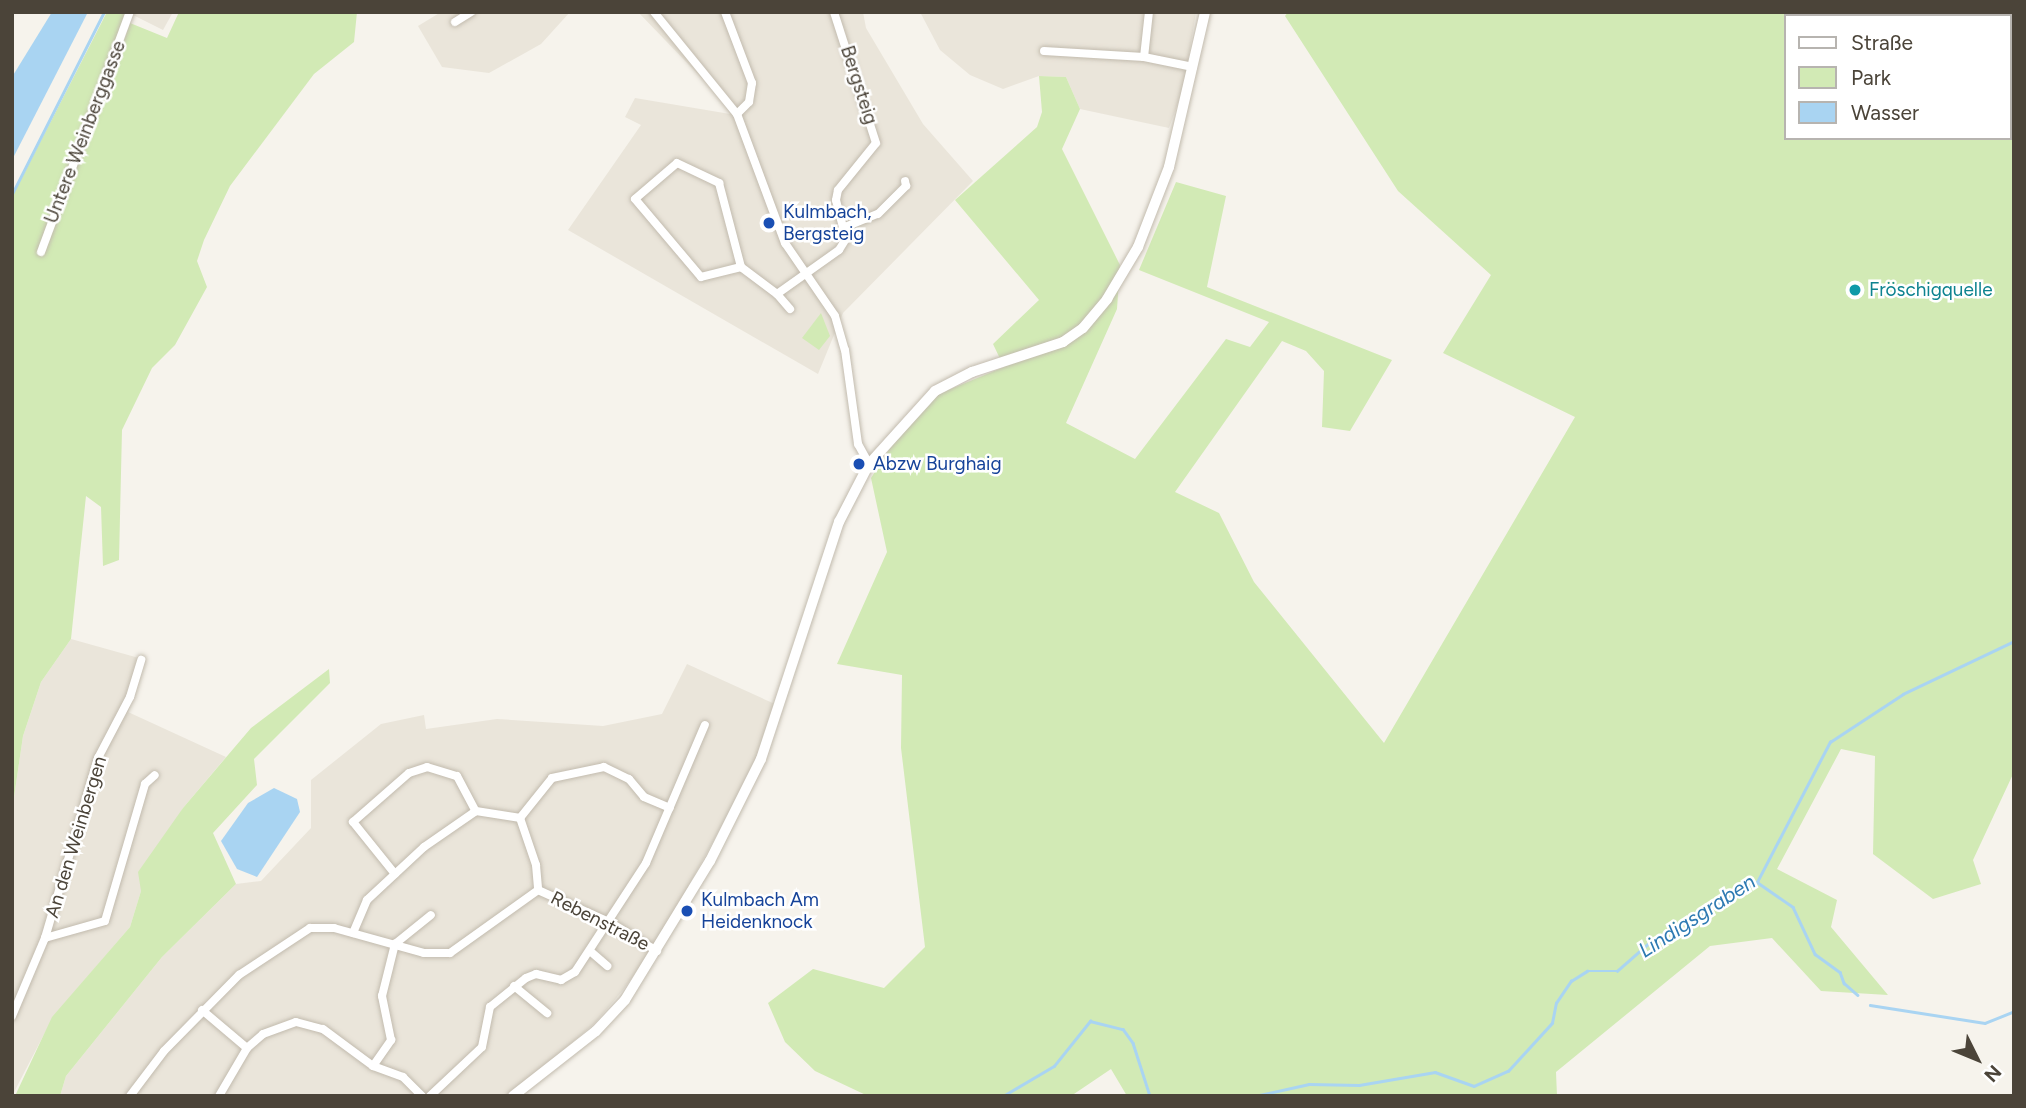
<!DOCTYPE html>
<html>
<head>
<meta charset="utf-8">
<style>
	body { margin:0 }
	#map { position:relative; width:2026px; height:1108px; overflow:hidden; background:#f6f3ec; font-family:Figtree,sans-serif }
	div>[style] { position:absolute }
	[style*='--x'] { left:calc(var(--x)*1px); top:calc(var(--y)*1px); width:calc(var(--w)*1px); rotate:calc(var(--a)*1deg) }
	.residential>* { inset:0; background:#eae5da }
	.green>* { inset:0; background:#d2eab5 }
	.water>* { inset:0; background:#a9d4f2 }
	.stream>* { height:2.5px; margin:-1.25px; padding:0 1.25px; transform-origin:1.25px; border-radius:1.25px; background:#a9d4f2 }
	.roads { filter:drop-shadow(0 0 2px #c2bbae) drop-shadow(0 0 2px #c2bbae) }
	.minor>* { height:8px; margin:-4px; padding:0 4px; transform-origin:4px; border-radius:4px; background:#fff }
	.tertiary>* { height:10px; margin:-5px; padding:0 5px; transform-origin:5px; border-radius:5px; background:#fff }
	.dots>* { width:19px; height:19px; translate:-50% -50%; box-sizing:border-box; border:4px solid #fff; border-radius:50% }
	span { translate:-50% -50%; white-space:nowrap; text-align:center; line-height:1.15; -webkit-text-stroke:5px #fff; paint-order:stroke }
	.street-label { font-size:19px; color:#4b4439 }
	.transit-label { font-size:19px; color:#164399 }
	.left { translate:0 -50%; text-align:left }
	.culture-label { font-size:19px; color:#0d838f }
	.water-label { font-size:21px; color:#2e7ab2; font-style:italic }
	.frame { position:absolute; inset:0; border:14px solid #4b4439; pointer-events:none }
	.legend { position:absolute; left:1784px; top:14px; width:228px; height:126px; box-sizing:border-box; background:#fff; border:2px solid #b7b4b0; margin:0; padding:9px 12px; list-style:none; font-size:21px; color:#4b4439 }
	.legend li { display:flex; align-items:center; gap:14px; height:35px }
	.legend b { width:35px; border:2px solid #b7b4b0 }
	.north { position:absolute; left:1942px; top:1024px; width:70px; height:70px; -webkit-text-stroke:5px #fff; paint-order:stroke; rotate:133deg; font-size:19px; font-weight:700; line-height:28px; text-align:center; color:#4b4439 }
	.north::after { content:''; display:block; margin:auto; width:24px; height:32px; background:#4b4439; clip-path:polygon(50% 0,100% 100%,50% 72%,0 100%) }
</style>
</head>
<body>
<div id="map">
	<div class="residential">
		<i style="clip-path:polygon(127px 12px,173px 12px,163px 30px)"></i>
		<i style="clip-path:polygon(441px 12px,570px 12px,541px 44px,489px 73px,442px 67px,418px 26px)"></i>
		<i style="clip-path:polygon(638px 12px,863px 12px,866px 28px,923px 124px,973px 181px,843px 313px,818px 374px,568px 230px,641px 125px,625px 117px,635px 98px,730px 114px,718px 95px)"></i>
		<i style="clip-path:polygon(920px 12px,1196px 12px,1184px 86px,1169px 128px,1080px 109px,1066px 77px,1039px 76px,1003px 89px,970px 75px,940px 50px)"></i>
		<i style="clip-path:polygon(71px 639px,146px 660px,128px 712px,226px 757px,183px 808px,141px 891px,130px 927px,53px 1017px,12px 1096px,12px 811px,23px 736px,41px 682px)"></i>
		<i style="clip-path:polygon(687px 664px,777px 705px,757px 762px,657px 943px,623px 990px,595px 1023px,509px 1096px,60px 1096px,66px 1076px,162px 957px,236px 884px,261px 881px,311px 828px,311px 780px,381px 724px,424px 715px,426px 729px,497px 719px,603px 726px,662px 714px)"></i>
	</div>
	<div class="green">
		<i style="clip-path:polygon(107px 12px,133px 12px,101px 91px,92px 88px,106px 95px,130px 23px,167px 38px,179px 12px,357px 12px,354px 42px,314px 74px,230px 186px,204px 240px,197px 261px,207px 287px,175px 345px,152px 368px,122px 430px,119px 560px,103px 566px,101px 507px,86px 496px,71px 639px,41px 682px,23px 736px,12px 811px,12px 197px)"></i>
		<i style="clip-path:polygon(evenodd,1288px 12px,2014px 12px,2014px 772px,1973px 860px,1981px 884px,1933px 899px,1873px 854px,1875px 756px,1841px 749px,1777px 869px,1837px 900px,1831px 927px,1888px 995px,1821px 991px,1772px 938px,1710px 946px,1556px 1072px,1557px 1096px,1127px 1096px,1111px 1069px,1071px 1096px,868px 1096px,815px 1071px,785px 1042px,768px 1003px,813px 969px,884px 988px,925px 947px,901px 748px,902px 675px,837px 664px,887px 552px,871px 478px,903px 428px,936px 395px,1004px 367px,993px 344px,1039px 300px,955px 200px,1037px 127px,1042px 112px,1039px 76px,1066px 77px,1080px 109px,1062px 149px,1120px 265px,1117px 309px,1066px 423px,1135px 459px,1226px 339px,1250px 347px,1269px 322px,1139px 270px,1176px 182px,1226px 196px,1207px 287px,1392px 360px,1350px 431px,1322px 427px,1324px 371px,1306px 351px,1282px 341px,1175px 492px,1219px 513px,1254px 582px,1384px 743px,1575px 417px,1443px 353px,1491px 275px,1398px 191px,1285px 16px,1288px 12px,1786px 16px,2010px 16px,2010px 138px,1786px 138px,1786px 16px)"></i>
		<i style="clip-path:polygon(821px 313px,830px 336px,819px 350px,802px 338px)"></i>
		<i style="clip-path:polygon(329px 669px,330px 683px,254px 759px,257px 785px,213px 833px,236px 884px,162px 957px,66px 1076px,60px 1096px,15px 1096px,52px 1017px,130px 927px,141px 891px,138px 872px,183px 808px,251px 728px)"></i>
	</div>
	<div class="water">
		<i style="clip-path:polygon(52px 12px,88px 12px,12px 160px,12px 77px)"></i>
		<i style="clip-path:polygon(274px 788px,297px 799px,300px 812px,257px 877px,237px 869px,221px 841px,248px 803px)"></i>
	</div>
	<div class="stream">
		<i style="--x:12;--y:194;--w:204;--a:-63.2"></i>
		<i style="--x:1757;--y:882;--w:44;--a:34.8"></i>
		<i style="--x:1793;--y:907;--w:52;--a:64.9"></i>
		<i style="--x:1815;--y:954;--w:31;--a:36"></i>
		<i style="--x:1840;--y:972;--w:12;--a:70"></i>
		<i style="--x:1844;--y:983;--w:18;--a:41"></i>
		<i style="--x:1870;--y:1005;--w:116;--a:8.9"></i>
		<i style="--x:1985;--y:1023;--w:31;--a:-22"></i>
		<i style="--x:1003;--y:1096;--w:59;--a:-30.5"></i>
		<i style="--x:1054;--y:1066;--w:58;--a:-51.3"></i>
		<i style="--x:1090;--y:1021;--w:34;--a:14"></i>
		<i style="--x:1123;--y:1029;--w:17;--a:54"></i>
		<i style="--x:1133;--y:1043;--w:56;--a:72.2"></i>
		<i style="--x:1255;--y:1096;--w:55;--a:-12.5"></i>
		<i style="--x:1309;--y:1084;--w:50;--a:1.1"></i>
		<i style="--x:1359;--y:1085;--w:77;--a:-9.7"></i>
		<i style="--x:1435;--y:1072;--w:41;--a:19.7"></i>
		<i style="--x:1474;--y:1086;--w:37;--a:-24"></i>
		<i style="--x:1508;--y:1071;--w:65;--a:-47.5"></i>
		<i style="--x:1552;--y:1023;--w:20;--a:-79"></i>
		<i style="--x:1556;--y:1003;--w:27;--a:-56"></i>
		<i style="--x:1571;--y:981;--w:19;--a:-32"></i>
		<i style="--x:1587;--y:971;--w:30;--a:0"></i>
		<i style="--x:1617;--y:971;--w:45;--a:-41.4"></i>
		<i style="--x:1651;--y:941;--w:121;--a:-29.1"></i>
		<i style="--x:1757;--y:882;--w:158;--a:-62.5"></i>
		<i style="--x:1830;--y:742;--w:87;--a:-33.3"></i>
		<i style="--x:1903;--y:694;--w:123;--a:-25.5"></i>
	</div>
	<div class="roads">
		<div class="minor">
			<i style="--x:654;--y:12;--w:132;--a:50.9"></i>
			<i style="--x:737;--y:114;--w:138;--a:69.6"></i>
			<i style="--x:785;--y:243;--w:88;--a:55.6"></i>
			<i style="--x:835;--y:316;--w:35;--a:74"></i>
			<i style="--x:845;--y:350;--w:95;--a:82.1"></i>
			<i style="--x:858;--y:444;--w:23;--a:61"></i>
			<i style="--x:725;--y:12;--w:76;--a:69.2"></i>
			<i style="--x:752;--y:83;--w:19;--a:99"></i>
			<i style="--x:749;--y:102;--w:17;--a:135"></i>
			<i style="--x:455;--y:22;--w:19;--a:-32"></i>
			<i style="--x:1044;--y:51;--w:100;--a:3.4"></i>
			<i style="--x:1144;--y:57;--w:50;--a:11.5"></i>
			<i style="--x:1144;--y:57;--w:45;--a:-83.7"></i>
			<i style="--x:845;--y:227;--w:35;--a:-22"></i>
			<i style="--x:878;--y:214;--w:40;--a:-45"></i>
			<i style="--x:906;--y:186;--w:5;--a:-101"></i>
			<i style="--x:41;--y:252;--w:256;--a:-69.7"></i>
			<i style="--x:741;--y:267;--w:41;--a:166"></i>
			<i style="--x:701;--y:277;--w:102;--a:-130.2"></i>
			<i style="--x:635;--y:199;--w:55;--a:-40.6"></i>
			<i style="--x:677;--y:163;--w:47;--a:25.5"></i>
			<i style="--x:719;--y:183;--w:87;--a:75.3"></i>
			<i style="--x:741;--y:267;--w:45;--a:36.9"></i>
			<i style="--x:777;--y:294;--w:76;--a:-35.4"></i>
			<i style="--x:839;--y:250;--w:13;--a:-58"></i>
			<i style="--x:846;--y:239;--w:40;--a:-104.4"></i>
			<i style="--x:836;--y:200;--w:10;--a:-79"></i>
			<i style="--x:838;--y:190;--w:60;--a:-51"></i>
			<i style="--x:876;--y:143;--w:138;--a:-107.8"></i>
			<i style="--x:777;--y:294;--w:20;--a:49"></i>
			<i style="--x:476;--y:811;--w:45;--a:9"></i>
			<i style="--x:520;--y:818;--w:51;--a:-51.3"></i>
			<i style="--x:552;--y:778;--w:53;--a:-11.9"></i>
			<i style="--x:604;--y:767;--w:28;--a:26"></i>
			<i style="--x:629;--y:779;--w:23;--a:50"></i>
			<i style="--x:644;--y:797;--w:28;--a:23"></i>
			<i style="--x:520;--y:818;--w:50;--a:71.2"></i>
			<i style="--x:536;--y:865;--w:25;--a:85"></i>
			<i style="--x:395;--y:874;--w:67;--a:-128.9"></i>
			<i style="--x:353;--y:822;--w:74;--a:-41.2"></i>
			<i style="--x:409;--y:773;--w:19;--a:-18"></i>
			<i style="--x:427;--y:767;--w:31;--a:17"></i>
			<i style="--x:457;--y:776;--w:40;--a:62"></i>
			<i style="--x:353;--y:933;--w:36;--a:-67"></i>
			<i style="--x:367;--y:900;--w:78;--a:-42.9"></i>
			<i style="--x:424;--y:847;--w:63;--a:-34.7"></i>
			<i style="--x:45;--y:938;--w:62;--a:-15.8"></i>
			<i style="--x:105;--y:921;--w:143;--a:-73.7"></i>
			<i style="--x:145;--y:784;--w:13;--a:-42"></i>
			<i style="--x:590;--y:951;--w:23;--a:41"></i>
			<i style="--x:514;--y:986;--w:43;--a:39.3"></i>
			<i style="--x:202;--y:1010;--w:59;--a:40.2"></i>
			<i style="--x:12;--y:1016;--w:85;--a:-67.1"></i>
			<i style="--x:45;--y:938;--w:188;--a:-73.6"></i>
			<i style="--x:98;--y:758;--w:69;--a:-62.3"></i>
			<i style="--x:130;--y:697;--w:39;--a:-73"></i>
			<i style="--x:373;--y:1066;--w:32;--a:-55"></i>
			<i style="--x:391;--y:1040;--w:45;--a:-101.6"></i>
			<i style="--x:382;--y:996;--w:54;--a:-76"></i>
			<i style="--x:395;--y:944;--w:46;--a:-38.9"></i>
			<i style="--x:130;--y:1096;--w:56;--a:-52.9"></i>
			<i style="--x:164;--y:1051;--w:107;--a:-45.4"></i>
			<i style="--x:239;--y:975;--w:85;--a:-33.5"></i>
			<i style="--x:310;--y:928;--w:24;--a:0"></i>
			<i style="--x:334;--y:928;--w:93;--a:15.5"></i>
			<i style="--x:424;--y:953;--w:26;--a:0"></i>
			<i style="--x:450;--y:953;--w:108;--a:-35.6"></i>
			<i style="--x:538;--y:890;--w:80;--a:24.3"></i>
			<i style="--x:611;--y:923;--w:54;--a:31.3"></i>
			<i style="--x:219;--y:1096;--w:56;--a:-59.7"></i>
			<i style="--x:247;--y:1048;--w:21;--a:-41"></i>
			<i style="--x:263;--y:1034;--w:35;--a:-20"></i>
			<i style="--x:296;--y:1022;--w:28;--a:15"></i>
			<i style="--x:323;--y:1029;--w:62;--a:36.5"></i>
			<i style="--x:373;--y:1066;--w:32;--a:20"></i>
			<i style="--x:403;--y:1077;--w:27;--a:45"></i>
			<i style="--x:430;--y:1096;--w:71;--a:-43.3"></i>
			<i style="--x:482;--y:1047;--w:41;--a:-78.7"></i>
			<i style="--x:490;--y:1007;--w:46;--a:-38.9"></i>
			<i style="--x:526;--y:978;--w:11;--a:-22"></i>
			<i style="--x:536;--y:974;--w:26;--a:13"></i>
			<i style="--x:561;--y:980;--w:16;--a:-30"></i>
			<i style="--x:575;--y:972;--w:130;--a:-56.9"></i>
			<i style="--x:646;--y:863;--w:150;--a:-66.9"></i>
		</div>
		<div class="tertiary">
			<i style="--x:513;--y:1096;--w:105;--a:-38.1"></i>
			<i style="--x:596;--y:1031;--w:42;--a:-46.9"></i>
			<i style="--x:625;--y:1000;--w:163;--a:-58.6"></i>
			<i style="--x:710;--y:861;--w:114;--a:-63.4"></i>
			<i style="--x:761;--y:759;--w:250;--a:-71.8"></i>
			<i style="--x:839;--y:522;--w:65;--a:-62.7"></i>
			<i style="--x:869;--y:464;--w:98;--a:-47.9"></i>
			<i style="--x:935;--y:391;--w:42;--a:-27.2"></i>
			<i style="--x:972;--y:372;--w:96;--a:-18.2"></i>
			<i style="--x:1063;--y:342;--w:24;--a:-35"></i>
			<i style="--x:1083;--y:328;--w:38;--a:-50"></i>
			<i style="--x:1107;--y:299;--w:61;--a:-59.2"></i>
			<i style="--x:1138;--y:247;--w:86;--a:-68.8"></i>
			<i style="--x:1169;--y:167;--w:159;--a:-76.9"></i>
		</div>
	</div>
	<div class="dots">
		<i style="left:769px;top:223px;background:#1a4fb4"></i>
		<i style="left:1855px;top:290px;background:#0f9aa8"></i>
		<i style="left:859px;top:464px;background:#1a4fb4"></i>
		<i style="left:687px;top:911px;background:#1a4fb4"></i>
	</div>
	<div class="street-label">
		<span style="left:859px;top:85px;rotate:72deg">Bergsteig</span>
		<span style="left:85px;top:132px;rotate:-69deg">Untere Weinberggasse</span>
		<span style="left:76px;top:837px;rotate:-73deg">An den Weinbergen</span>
		<span style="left:600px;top:921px;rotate:27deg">Rebenstraße</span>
	</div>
	<div class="transit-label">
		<span class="left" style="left:783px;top:223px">Kulmbach,<br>Bergsteig</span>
		<span class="left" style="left:873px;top:464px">Abzw Burghaig</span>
		<span class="left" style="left:701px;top:911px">Kulmbach Am<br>Heidenknock</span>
	</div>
	<div class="culture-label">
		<span class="left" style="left:1869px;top:290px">Fröschigquelle</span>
	</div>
	<div class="water-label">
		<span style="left:1697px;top:916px;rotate:-33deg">Lindigsgraben</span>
	</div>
	<div class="frame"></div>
	<ul class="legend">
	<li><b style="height:9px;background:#fff"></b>Straße</li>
	<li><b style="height:19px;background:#d2eab5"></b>Park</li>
	<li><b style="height:19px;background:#a9d4f2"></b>Wasser</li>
	</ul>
	<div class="north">N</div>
</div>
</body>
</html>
